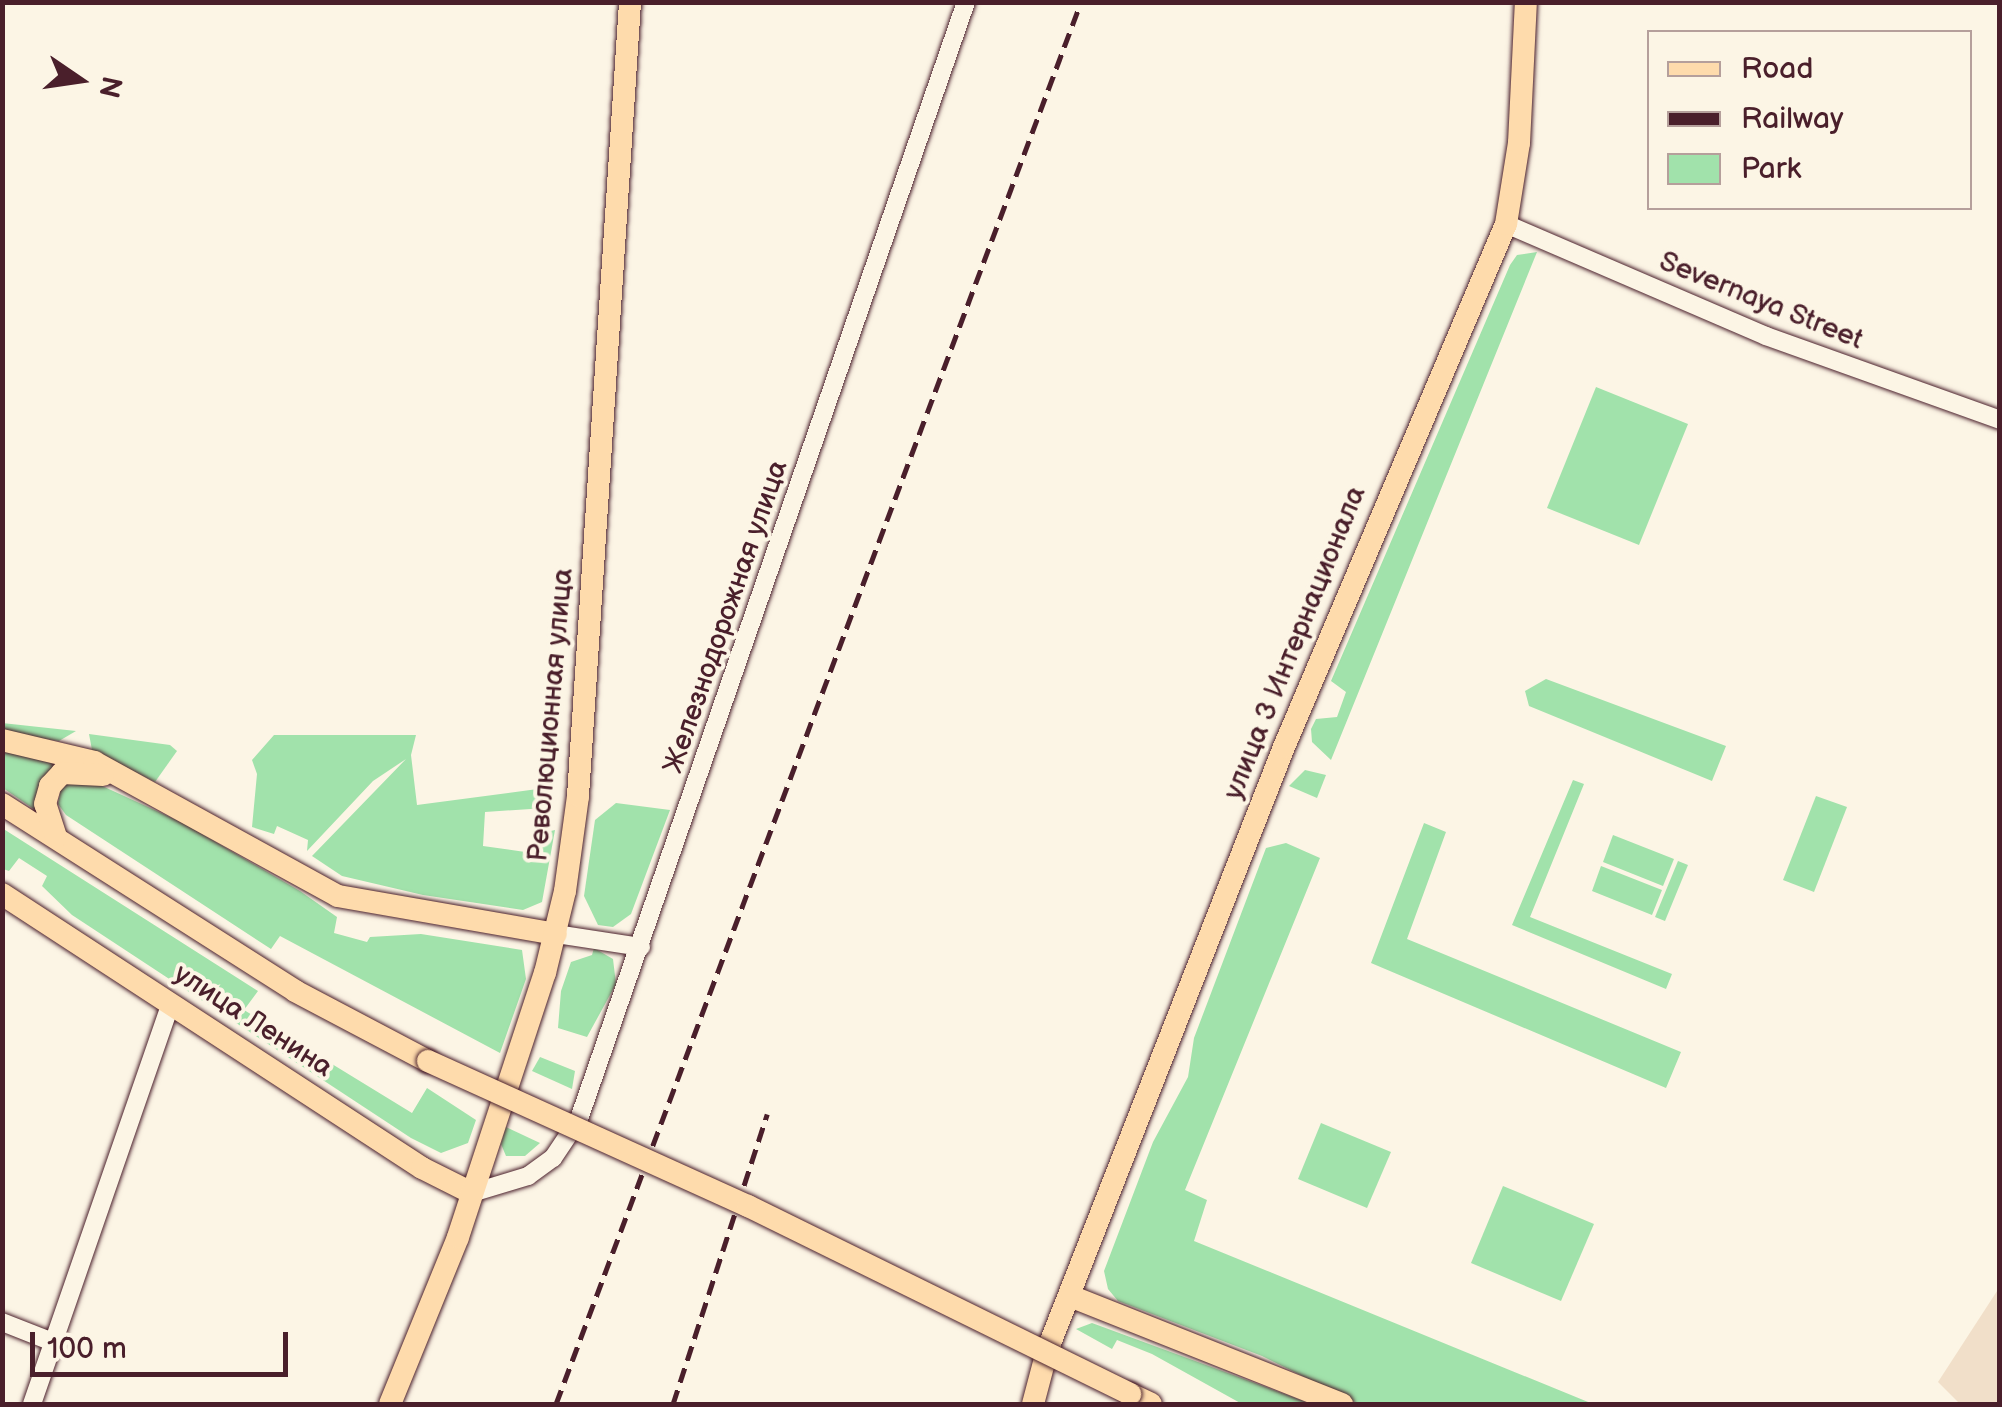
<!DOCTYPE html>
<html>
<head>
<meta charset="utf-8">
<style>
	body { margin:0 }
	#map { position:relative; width:2002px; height:1407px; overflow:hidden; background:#fcf5e5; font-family:"Balsamiq Sans",sans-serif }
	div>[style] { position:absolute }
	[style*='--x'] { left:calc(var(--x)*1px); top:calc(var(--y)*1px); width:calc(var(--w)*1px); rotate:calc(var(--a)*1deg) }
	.built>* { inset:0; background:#f1dfc9 }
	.green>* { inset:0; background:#a1e2ab }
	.roads { filter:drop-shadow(0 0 2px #4a1f2b) drop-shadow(0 0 2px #4a1f2b) }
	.minor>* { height:18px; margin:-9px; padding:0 9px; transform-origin:9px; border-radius:9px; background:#fcf5e5 }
	.major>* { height:22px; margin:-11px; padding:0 11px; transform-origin:11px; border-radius:11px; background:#fedbac }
	.rail>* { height:5px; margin-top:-2.5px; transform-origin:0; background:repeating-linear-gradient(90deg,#4a1f2b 0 15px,transparent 0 23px) }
	.bridges { filter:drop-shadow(0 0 2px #4a1f2b) drop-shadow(0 0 2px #4a1f2b) }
	.major-bridge>* { height:22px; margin:-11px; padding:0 11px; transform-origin:11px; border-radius:11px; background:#fedbac }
	span { translate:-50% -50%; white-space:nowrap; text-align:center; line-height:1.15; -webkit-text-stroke:8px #fcf5e5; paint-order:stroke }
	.street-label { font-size:28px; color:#4a1f2b }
	.frame { position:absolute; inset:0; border:5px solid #4a1f2b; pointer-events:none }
	.legend { position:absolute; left:1647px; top:30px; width:325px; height:180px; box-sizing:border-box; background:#fcf5e5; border:2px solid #b59f9b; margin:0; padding:12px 18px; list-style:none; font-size:30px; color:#4a1f2b }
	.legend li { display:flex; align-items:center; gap:20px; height:50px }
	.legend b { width:50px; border:2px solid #b59f9b }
	.north { position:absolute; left:30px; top:30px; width:100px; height:100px; -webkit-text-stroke:8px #fcf5e5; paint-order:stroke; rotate:103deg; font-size:28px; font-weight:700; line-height:40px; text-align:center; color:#4a1f2b }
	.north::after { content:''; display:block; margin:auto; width:35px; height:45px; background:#4a1f2b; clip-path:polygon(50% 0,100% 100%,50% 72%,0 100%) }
	.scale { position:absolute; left:30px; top:1332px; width:258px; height:45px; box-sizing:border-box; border:5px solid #4a1f2b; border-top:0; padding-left:12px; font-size:30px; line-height:35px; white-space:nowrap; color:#4a1f2b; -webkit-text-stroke:8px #fcf5e5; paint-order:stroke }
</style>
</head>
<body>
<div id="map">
	<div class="built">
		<i style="clip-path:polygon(1999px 1288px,1999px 1404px,1960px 1404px,1938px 1382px)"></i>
	</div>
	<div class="green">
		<i style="clip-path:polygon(1537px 252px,1331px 760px,1312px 742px,1311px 729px,1316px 719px,1337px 717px,1346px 692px,1331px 681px,1510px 265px,1517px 255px)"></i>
		<i style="clip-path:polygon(1596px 387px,1688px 424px,1639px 545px,1547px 508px)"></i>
		<i style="clip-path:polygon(1546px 679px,1726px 746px,1712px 781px,1529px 706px,1525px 691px)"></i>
		<i style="clip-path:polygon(2px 723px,76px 731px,59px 741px,3px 734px)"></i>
		<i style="clip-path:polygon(89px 734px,170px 745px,177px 751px,155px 782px,92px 750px)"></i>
		<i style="clip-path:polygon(274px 735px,416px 735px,411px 755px,417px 805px,545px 788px,546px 808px,485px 812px,483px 846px,539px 854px,542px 833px,555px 830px,542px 902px,523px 910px,423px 895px,342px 876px,312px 856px,406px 759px,373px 781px,307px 851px,308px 840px,277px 826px,274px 834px,252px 827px,257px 774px,252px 760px)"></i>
		<i style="clip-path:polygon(2px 747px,60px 764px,41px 782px,41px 814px,3px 788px)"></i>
		<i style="clip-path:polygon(1305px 770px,1326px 775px,1317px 798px,1289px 786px)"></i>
		<i style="clip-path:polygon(87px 779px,183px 823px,300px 891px,337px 917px,334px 933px,367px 942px,370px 937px,421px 934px,522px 950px,526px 979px,500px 1053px,280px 936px,271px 949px,66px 815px,58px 804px,62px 783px)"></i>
		<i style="clip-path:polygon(1573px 780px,1584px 784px,1530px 917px,1672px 974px,1666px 989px,1512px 925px)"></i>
		<i style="clip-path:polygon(1816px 796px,1847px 807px,1814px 892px,1783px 880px)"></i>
		<i style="clip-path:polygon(616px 803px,670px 810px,631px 914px,613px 927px,598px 925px,584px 896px,595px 820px)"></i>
		<i style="clip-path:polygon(1424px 823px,1446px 832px,1407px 939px,1681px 1052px,1666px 1088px,1371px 963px)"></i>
		<i style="clip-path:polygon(2px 828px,258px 991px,244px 1010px,412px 1113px,427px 1088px,476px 1120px,468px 1143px,441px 1153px,411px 1138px,72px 915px,42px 886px,47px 876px,19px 858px,9px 871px,3px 869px)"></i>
		<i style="clip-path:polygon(1613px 835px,1674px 859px,1663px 886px,1603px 862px)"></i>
		<i style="clip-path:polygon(1286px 843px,1320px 858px,1185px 1190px,1207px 1200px,1194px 1241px,1593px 1404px,1359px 1404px,1262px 1356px,1118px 1301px,1108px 1289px,1104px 1271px,1153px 1142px,1188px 1077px,1194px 1038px,1266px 848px)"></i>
		<i style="clip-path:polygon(1678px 861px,1688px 865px,1665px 921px,1655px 917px)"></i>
		<i style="clip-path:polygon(1601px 866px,1662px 890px,1652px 915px,1592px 891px)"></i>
		<i style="clip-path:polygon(594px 948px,613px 959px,616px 984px,587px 1037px,558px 1028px,561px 991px,571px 962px,592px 955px)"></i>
		<i style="clip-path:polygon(540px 1057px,575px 1071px,572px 1089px,532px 1071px)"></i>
		<i style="clip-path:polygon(1321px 1123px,1391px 1152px,1367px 1208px,1298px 1179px)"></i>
		<i style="clip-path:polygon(506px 1127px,540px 1143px,525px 1156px,506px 1156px,501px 1144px)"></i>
		<i style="clip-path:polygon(1503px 1186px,1594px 1224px,1561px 1301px,1471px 1263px)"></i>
		<i style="clip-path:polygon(1092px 1323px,1290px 1396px,1311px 1404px,1242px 1404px,1152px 1354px,1117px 1340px,1112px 1349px,1076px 1329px)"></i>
	</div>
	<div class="roads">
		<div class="minor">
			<i style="--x:1506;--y:224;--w:283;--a:23.3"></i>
			<i style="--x:1766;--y:336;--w:249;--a:19.7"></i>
			<i style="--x:556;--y:934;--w:86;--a:8.7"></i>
			<i style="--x:472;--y:1193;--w:59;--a:-16.9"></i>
			<i style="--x:528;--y:1176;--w:31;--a:-36"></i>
			<i style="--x:553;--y:1158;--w:47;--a:-56.3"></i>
			<i style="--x:579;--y:1119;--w:1182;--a:-70.89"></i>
			<i style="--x:2;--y:1322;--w:57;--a:21.6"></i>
			<i style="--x:32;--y:1404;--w:424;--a:-70.9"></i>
		</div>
		<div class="major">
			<i style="--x:2;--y:740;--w:95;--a:13.4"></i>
			<i style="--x:94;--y:762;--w:278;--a:28.8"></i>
			<i style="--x:338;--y:896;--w:221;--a:9.9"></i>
			<i style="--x:2;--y:804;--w:348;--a:32.5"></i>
			<i style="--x:295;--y:991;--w:150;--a:27.8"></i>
			<i style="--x:56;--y:837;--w:35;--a:-108"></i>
			<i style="--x:45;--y:804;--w:19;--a:-74"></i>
			<i style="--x:50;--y:786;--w:18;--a:-47"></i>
			<i style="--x:62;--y:773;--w:41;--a:2.8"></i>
			<i style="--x:2;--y:894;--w:501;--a:33.12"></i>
			<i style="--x:422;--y:1168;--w:56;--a:26.6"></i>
			<i style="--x:1070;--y:1296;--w:293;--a:21.7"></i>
			<i style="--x:1130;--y:1394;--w:23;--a:25"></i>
			<i style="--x:390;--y:1404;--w:180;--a:-67.8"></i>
			<i style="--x:458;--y:1237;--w:278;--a:-71.8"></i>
			<i style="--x:545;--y:973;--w:84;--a:-76.3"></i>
			<i style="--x:565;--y:891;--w:96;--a:-82.2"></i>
			<i style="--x:578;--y:796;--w:796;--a:-86.25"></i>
			<i style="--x:1033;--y:1404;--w:55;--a:-75.2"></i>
			<i style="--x:1047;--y:1351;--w:649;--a:-68.58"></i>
			<i style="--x:1284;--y:747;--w:568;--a:-67"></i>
			<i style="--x:1506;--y:224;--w:82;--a:-80.9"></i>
			<i style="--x:1519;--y:143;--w:141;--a:-87.2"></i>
		</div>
	</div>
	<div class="rail">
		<i style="--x:556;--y:1404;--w:1497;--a:-69.47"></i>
		<i style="--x:673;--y:1404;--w:305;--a:-72"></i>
	</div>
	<div class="bridges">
		<div class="major-bridge">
			<i style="--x:428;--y:1061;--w:351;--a:24.4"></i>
			<i style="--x:748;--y:1206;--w:426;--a:26.2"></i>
		</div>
	</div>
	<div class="street-label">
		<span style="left:1761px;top:301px;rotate:22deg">Severnaya Street</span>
		<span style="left:726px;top:617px;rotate:-71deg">Железнодорожная улица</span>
		<span style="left:1295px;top:643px;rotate:-68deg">улица 3 Интернационала</span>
		<span style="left:551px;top:715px;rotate:-85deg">Революционная улица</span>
		<span style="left:253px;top:1021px;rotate:33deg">улица Ленина</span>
	</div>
	<div class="frame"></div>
	<ul class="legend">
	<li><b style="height:12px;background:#fedbac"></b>Road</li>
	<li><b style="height:12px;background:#4a1f2b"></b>Railway</li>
	<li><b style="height:28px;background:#a1e2ab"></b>Park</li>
	</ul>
	<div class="north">N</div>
	<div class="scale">100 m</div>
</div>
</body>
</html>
